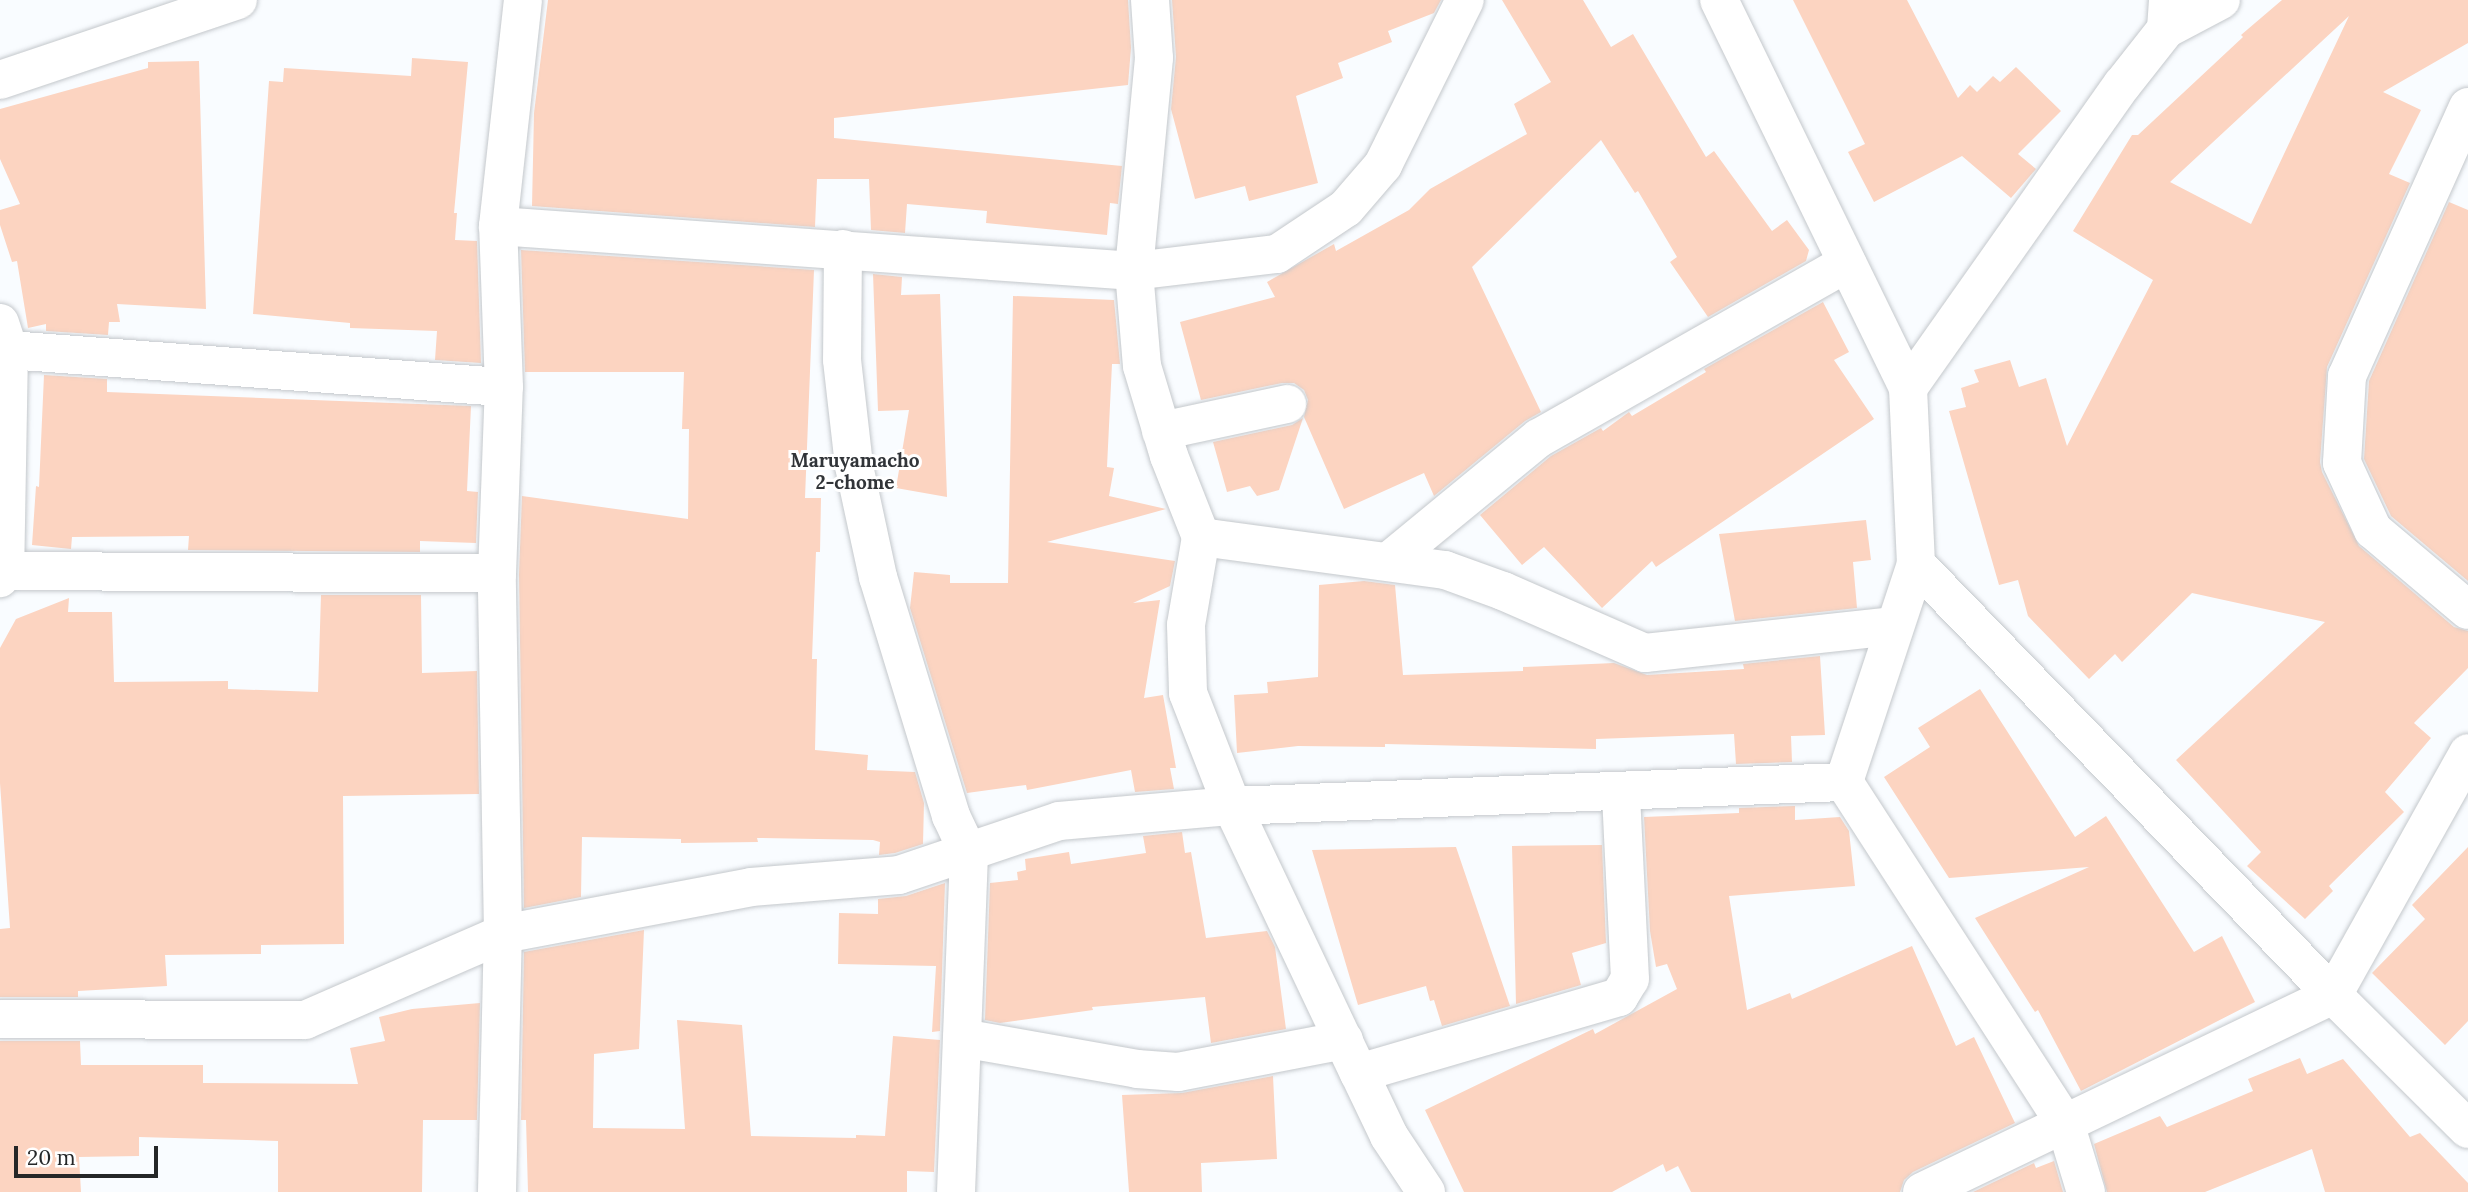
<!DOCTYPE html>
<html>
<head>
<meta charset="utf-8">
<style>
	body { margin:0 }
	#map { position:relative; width:2468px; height:1192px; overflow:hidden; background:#f9fcff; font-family:Lora,serif }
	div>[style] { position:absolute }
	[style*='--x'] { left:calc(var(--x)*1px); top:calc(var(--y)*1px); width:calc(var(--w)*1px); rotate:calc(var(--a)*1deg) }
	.building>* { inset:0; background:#fcd4c1 }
	.roads { filter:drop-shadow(0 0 2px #c4c8cc) drop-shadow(0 0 2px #c4c8cc) }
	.street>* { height:38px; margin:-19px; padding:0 19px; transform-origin:19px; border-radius:19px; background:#fff }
	.secondary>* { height:38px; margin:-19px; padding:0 19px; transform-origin:19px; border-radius:19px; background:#fff }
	span { translate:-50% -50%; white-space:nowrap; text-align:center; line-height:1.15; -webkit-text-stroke:6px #fff; paint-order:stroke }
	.neighbourhood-label { font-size:19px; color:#313438; font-weight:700 }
	.scale { position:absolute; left:14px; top:1146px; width:144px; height:32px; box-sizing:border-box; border:4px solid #252728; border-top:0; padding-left:9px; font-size:21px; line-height:24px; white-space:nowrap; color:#252728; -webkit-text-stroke:5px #fff; paint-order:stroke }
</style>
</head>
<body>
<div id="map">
	<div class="building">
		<i style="clip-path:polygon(548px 0,1128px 0,1131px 48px,1128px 85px,834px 118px,834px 138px,1122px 166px,1118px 204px,1110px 203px,1107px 235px,986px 223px,987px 211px,907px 204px,905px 233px,871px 230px,869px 179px,817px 179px,815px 227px,532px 206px,534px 113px)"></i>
		<i style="clip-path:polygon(1172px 0,1441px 0,1434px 13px,1388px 31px,1392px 42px,1338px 63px,1343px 78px,1296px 96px,1318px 183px,1249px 201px,1245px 186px,1195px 199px,1171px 109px,1176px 57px)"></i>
		<i style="clip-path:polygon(1502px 0,1583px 0,1611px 47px,1633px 34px,1706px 157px,1714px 151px,1772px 231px,1787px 220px,1809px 250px,1806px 261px,1708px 317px,1670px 262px,1677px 257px,1638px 191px,1635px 193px,1601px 140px,1472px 267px,1541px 412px,1525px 421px,1434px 496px,1424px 473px,1344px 509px,1304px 417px,1308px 400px,1304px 390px,1294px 383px,1282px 383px,1201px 400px,1180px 322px,1275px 297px,1267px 282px,1334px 244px,1336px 251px,1409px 210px,1430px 189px,1527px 134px,1514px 104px,1551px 82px)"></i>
		<i style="clip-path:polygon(1793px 0,1907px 0,1958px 98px,1970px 85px,1977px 92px,1993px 76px,2000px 82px,2016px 67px,2061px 111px,2018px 154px,2036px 169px,2011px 198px,1962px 156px,1874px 202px,1848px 152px,1865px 144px)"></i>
		<i style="clip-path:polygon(evenodd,2282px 0,2468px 0,2468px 43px,2383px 92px,2421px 110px,2389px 174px,2410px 183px,2327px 367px,2320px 462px,2322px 472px,2359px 546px,2454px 627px,2468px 631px,2468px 668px,2414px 723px,2431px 738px,2385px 792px,2404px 812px,2329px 886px,2333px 891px,2305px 919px,2247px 866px,2261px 852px,2176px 760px,2325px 622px,2192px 593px,2122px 662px,2115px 654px,2089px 679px,2028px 616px,2018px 580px,1999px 585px,1949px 411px,1966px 407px,1961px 388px,1979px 382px,1974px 370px,2010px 360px,2019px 387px,2046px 378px,2067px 446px,2153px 280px,2073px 231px,2132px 135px,2138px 135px,2243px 37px,2241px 35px,2282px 0,2349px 16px,2251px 224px,2170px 182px,2349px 16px)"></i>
		<i style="clip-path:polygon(412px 58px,468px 62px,454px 213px,457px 213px,455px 240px,477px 241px,481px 363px,435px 360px,437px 331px,350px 328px,350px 323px,253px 314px,269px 81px,283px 82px,284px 68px,411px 76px)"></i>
		<i style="clip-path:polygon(199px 61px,206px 309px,117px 304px,120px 322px,109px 322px,108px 335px,46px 331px,46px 324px,28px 328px,17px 261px,12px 262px,0 225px,0 210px,20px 204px,0 159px,0 109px,148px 68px,148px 62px)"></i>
		<i style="clip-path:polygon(2449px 202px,2468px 210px,2468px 581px,2391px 516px,2364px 459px,2369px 381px)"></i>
		<i style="clip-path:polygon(521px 250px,814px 270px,805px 498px,821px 498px,820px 552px,816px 552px,812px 659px,817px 659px,815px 750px,868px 755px,867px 770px,915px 772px,924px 803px,923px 844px,895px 853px,879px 855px,880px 842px,873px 840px,757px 838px,758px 842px,681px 843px,681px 839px,582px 837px,581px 897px,524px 908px,519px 574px,522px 496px,688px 519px,689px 429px,682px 429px,684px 372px,525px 372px)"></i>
		<i style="clip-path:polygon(873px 274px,902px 277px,901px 295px,940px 294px,947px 497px,896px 488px,909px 410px,878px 411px)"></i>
		<i style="clip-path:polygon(1013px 296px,1114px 300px,1120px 364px,1112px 364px,1107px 467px,1114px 468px,1109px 496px,1166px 509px,1047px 542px,1175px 561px,1170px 586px,1133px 603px,1160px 600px,1144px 698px,1163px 695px,1176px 768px,1170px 768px,1174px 789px,1135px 792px,1131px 770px,1027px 790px,1026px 785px,967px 793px,910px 608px,914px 572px,950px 575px,950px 583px,1008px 583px)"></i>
		<i style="clip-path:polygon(1823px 302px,1849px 352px,1834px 360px,1874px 419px,1656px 567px,1652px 561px,1602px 608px,1544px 547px,1522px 565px,1480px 515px,1551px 456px,1601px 428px,1603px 431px,1629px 412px,1632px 416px,1706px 372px,1704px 369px)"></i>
		<i style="clip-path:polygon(44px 375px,107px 379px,107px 392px,471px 406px,467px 491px,478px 492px,476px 543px,420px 541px,420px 552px,188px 550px,189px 536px,72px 537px,71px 549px,32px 545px,36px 486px,39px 487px)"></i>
		<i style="clip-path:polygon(1303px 418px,1279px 490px,1257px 496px,1250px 486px,1227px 492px,1213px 442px,1292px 425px)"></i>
		<i style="clip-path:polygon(1866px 520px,1871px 560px,1853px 562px,1857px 608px,1735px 621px,1719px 534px)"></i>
		<i style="clip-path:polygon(1364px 581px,1395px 585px,1403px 675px,1523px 671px,1523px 667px,1614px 663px,1647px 675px,1744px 669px,1743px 664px,1820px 656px,1825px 735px,1791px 736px,1792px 762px,1736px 764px,1734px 734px,1596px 739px,1596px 749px,1385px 744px,1385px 747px,1298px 746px,1237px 753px,1234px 695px,1268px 693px,1267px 682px,1318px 677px,1319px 585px)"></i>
		<i style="clip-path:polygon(321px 595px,421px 595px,422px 673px,477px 671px,479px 794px,343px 796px,344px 944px,261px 945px,261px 954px,165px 955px,167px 986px,78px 991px,78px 997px,0 997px,0 929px,10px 928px,0 783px,0 648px,16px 619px,69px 598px,68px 612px,112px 612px,114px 682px,228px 681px,228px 689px,318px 692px)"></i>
		<i style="clip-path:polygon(1980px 689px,2075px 837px,2106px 816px,2194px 952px,2222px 936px,2255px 1002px,2081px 1091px,2038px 1010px,2035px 1012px,1975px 918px,2089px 867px,1949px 878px,1884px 777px,1930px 747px,1918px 728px)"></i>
		<i style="clip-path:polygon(1795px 806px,1795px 820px,1840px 817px,1849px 831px,1855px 886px,1729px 896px,1747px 1010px,1790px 993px,1792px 999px,1912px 946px,1956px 1046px,1974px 1037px,2015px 1123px,1913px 1172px,1904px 1180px,1900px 1192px,1691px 1192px,1678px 1166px,1666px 1172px,1663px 1164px,1612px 1192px,1464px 1192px,1425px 1110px,1593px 1029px,1595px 1034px,1677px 989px,1667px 964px,1656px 967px,1650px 931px,1644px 817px,1739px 813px,1739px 808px)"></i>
		<i style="clip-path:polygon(1182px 832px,1185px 853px,1191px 852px,1206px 938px,1267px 931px,1275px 947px,1286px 1029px,1211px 1043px,1205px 997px,1092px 1007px,1093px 1010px,1000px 1023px,985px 1020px,990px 883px,1018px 880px,1017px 872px,1026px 870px,1025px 859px,1069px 852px,1071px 864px,1146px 853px,1143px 836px)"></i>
		<i style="clip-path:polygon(1602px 845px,1606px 943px,1572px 953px,1581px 985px,1516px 1004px,1512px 846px)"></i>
		<i style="clip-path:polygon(1456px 847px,1510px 1006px,1442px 1026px,1434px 1000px,1430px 1001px,1426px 986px,1358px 1005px,1312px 850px)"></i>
		<i style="clip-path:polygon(2468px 847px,2468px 1021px,2445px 1045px,2372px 973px,2425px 919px,2412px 905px)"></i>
		<i style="clip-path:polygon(945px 883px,940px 1031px,932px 1032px,936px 966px,838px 964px,839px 913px,878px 914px,878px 899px,906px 896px)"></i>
		<i style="clip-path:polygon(644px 930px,639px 1049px,594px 1054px,593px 1128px,685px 1129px,677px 1020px,742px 1025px,751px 1136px,856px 1138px,856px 1135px,885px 1136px,893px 1036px,940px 1040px,934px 1172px,907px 1171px,907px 1192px,528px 1192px,526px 1120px,521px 1120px,524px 952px)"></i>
		<i style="clip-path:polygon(480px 1003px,477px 1120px,423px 1120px,422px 1192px,278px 1192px,278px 1141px,139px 1137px,139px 1156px,79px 1157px,81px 1192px,0 1192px,0 1041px,80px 1041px,81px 1065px,203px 1065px,203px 1083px,358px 1084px,350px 1048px,385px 1041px,379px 1017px,412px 1009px)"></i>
		<i style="clip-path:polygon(2300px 1058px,2307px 1074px,2343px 1059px,2410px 1137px,2420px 1133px,2468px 1183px,2468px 1192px,2325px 1192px,2312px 1149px,2205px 1192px,2107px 1192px,2094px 1144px,2160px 1116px,2167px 1127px,2253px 1091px,2248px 1079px)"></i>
		<i style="clip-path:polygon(1273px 1076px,1277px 1159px,1201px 1163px,1202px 1192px,1129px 1192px,1122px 1095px,1182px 1093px)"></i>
		<i style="clip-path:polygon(2054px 1161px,2063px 1192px,1973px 1192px,2034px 1163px,2036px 1168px)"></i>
	</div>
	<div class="roads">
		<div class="street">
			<i style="--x:1150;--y:0;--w:58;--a:86.1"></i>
			<i style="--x:1154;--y:58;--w:214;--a:95.4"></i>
			<i style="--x:1134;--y:271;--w:95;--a:85.2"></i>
			<i style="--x:1142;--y:366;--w:94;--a:73.3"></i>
			<i style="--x:1169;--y:456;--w:87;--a:68.4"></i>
			<i style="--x:1201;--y:537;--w:89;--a:99.7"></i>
			<i style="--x:1186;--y:625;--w:68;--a:88.3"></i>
			<i style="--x:1188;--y:693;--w:121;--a:68.7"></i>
			<i style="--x:1232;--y:806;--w:296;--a:64.6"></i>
			<i style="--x:1359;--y:1073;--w:70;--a:64.5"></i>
			<i style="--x:1389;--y:1136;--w:67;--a:56.5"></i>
			<i style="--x:2166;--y:29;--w:62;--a:-27.8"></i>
			<i style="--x:0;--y:80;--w:251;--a:-18.6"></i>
			<i style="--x:2468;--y:107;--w:295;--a:114.2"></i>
			<i style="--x:2347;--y:376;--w:87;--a:93.3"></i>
			<i style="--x:2342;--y:463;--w:74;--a:65.2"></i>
			<i style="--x:2373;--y:530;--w:124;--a:40.1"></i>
			<i style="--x:498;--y:226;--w:638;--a:4.05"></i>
			<i style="--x:1134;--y:271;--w:144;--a:-6.8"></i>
			<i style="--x:1277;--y:254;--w:83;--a:-33.7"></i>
			<i style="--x:1346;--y:208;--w:57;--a:-49.3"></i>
			<i style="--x:1383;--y:165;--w:184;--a:-63.6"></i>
			<i style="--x:843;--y:249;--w:111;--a:90.5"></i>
			<i style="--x:842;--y:360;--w:107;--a:83.5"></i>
			<i style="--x:854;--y:466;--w:114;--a:77.8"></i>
			<i style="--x:878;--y:577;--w:250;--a:73"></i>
			<i style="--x:951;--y:816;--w:42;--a:64.7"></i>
			<i style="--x:969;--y:854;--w:338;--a:92.2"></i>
			<i style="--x:0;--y:323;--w:28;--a:72"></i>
			<i style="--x:9;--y:350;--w:221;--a:91"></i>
			<i style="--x:5;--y:571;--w:9;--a:126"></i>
			<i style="--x:9;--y:350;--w:496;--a:4.3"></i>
			<i style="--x:1908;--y:388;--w:371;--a:-54.8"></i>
			<i style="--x:2122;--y:85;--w:71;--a:-51.8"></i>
			<i style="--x:2166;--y:29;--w:29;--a:-86"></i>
			<i style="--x:1161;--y:431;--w:129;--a:-12.1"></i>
			<i style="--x:1201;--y:537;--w:246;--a:7.7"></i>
			<i style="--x:1445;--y:570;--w:62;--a:19.9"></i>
			<i style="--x:1503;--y:591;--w:155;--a:23.6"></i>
			<i style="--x:1645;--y:653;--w:251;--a:-6.2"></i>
			<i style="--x:1389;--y:561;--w:194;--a:-39.4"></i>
			<i style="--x:1539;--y:438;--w:354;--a:-29.6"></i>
			<i style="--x:1916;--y:564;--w:230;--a:108.3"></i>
			<i style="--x:1844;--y:782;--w:406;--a:57.1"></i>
			<i style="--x:2065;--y:1123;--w:72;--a:73.1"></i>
			<i style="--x:5;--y:571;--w:492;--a:0.3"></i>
			<i style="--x:0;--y:1019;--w:305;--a:0.2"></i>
			<i style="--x:305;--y:1020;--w:216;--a:-23.5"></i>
			<i style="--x:503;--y:934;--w:252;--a:-10.7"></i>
			<i style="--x:751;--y:887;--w:148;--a:-4.6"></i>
			<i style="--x:899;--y:875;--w:169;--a:-18.6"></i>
			<i style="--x:1059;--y:821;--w:174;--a:-5"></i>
			<i style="--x:1232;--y:806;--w:612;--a:-2.25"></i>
			<i style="--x:962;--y:1038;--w:178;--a:10"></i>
			<i style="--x:1137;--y:1069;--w:41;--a:4.2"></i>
			<i style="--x:1178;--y:1072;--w:169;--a:-10.9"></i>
			<i style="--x:1359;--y:1073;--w:271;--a:-16.3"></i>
			<i style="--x:1619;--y:997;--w:21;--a:-59"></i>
			<i style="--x:1630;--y:979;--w:187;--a:-92.8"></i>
			<i style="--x:497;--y:1192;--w:258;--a:-88.7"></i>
			<i style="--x:503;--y:934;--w:360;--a:-91"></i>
			<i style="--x:497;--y:574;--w:187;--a:-87.9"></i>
			<i style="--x:504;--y:387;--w:161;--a:-92.1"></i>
			<i style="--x:498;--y:226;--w:227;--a:-83.7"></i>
			<i style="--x:1922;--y:1192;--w:456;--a:-25.6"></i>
			<i style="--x:2333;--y:995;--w:277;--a:-60.8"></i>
		</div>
		<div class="secondary">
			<i style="--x:1719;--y:0;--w:432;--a:64"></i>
			<i style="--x:1908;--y:388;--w:176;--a:87.4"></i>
			<i style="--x:1916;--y:564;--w:600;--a:45.95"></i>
			<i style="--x:2333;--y:995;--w:190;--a:44.8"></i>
		</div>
	</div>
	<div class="neighbourhood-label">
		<span style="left:855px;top:472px">Maruyamacho<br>2-chome</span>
	</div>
	<div class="scale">20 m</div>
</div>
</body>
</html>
